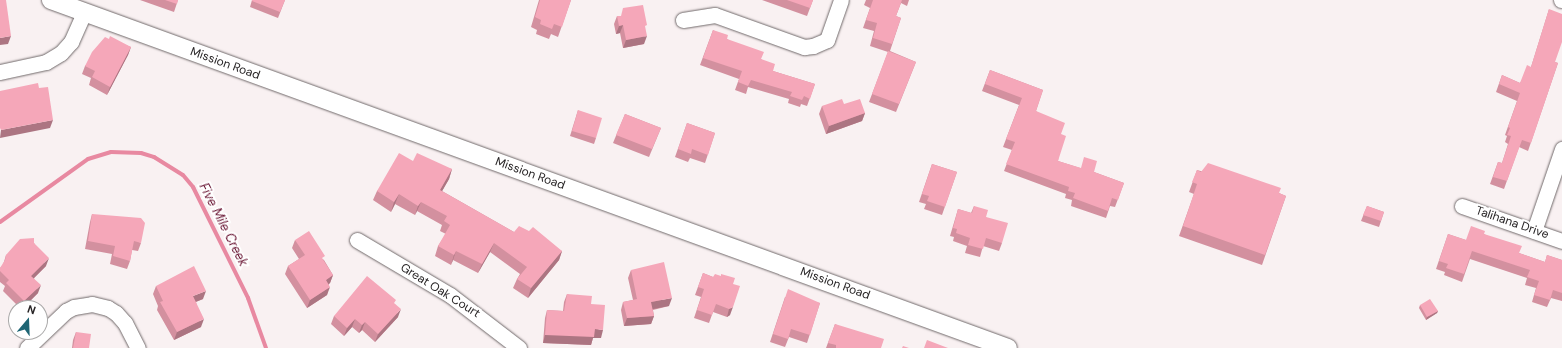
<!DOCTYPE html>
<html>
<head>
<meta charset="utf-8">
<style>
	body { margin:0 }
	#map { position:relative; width:1562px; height:348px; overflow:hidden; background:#f9f1f2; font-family:"DM Sans",sans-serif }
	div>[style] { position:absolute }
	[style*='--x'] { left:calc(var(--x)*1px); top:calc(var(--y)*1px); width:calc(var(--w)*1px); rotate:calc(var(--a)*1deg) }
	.stream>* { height:4px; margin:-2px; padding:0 2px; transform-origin:2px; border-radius:2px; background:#e889a1 }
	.roads { filter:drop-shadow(0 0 1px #70696a) drop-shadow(0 0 1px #70696a) }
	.minor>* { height:15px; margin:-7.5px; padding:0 7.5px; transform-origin:7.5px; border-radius:7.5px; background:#fff }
	.tertiary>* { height:18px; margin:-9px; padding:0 9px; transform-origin:9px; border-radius:9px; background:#fff }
	.wall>* { inset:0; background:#d3909f }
	.shaded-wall>* { inset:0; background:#ac7582 }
	.building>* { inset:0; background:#f5a7b9 }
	span { translate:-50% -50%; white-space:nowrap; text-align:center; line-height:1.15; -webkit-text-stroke:4px #fff; paint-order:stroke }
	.street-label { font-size:12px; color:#282526 }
	.water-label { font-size:13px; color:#6a1634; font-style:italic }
	.north { position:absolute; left:8px; top:300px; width:40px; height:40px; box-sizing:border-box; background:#fff; border:1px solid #a9a8a8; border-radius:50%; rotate:19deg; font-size:11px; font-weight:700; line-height:16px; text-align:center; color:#282526 }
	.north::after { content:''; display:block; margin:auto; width:14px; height:18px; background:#1e6574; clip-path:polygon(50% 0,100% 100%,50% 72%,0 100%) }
</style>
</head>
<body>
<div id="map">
	<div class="stream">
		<i style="--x:0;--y:222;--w:108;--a:-35.6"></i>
		<i style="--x:88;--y:159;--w:24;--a:-17"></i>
		<i style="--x:111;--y:152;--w:30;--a:2"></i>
		<i style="--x:141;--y:153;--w:14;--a:17"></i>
		<i style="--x:154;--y:157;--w:34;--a:32"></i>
		<i style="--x:183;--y:175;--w:16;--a:50"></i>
		<i style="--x:193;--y:187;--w:124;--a:63.6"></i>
		<i style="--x:248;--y:298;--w:53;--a:70.2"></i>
	</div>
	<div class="roads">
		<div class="minor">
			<i style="--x:1561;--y:0;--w:1;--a:0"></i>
			<i style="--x:683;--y:20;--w:32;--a:-9"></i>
			<i style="--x:715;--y:15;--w:95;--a:19.8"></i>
			<i style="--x:804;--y:47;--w:9;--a:-6"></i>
			<i style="--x:813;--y:46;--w:15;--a:-23"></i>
			<i style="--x:827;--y:40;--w:42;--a:-70.7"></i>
			<i style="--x:0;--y:72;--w:47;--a:-12.3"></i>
			<i style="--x:46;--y:62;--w:17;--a:-31"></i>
			<i style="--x:61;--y:53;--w:15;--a:-48"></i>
			<i style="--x:71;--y:42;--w:32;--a:-66"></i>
			<i style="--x:1462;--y:206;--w:106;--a:19.3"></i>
			<i style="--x:1534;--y:231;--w:87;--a:-71.1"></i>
			<i style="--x:357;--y:240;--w:108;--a:30.6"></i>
			<i style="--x:450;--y:295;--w:87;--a:37.5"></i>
			<i style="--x:27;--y:348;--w:54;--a:-43.5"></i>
			<i style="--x:66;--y:311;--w:9;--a:-27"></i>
			<i style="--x:74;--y:307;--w:18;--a:-9"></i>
			<i style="--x:92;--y:304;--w:16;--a:14"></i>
			<i style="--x:108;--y:308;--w:9;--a:32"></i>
			<i style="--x:116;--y:313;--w:13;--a:48"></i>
			<i style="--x:125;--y:323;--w:28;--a:63"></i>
		</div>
		<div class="tertiary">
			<i style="--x:51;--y:0;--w:1018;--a:19.98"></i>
		</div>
	</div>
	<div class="wall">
		<i style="clip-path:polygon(140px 0,178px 0,174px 12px)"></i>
		<i style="clip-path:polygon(252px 0,285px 0,278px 18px,250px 7px)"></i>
		<i style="clip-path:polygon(539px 0,571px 0,558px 37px,551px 34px,549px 39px,536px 34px,537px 30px,531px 27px)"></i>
		<i style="clip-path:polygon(762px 0,813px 0,807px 16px)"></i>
		<i style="clip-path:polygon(866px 0,909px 0,907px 6px,901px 3px,896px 16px,901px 18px,890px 51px,916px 62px,896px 112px,869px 102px,888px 52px,870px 46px,874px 31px,863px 28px,870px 8px,864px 5px)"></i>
		<i style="clip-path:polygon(1549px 9px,1555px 62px,1558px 63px,1528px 151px,1519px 147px,1504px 189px,1490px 184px,1498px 162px,1502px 163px,1508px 144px,1505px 142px,1507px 136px,1505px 135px,1517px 101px,1496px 92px,1502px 75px,1520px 83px,1531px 67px)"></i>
		<i style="clip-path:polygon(617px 16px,645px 30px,644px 44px,623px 48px,620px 33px,616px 34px,614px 24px)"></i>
		<i style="clip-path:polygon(713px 30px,727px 39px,761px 59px,773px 71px,815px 84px,807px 106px,801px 104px,800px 107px,788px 103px,789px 99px,748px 87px,746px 94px,735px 90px,739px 79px,700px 65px)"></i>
		<i style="clip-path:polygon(109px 39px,131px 47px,128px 55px,107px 95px,89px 85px,91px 78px,82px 74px,85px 66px)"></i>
		<i style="clip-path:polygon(990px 70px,1043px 90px,1036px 111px,1061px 134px,1058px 161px,1080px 168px,1094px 172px,1124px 183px,1115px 207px,1110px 206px,1106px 218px,1071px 206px,1072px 200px,1065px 198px,1066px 194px,1004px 171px,1012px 150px,1003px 147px,1019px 105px,982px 91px)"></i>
		<i style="clip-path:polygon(844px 104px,865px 113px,862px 121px,826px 134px,819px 114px,822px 106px)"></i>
		<i style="clip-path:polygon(578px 110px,596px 138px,594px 144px,570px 136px)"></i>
		<i style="clip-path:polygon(625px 114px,661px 128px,649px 157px,613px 143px)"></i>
		<i style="clip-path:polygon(687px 123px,715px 133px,705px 163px,690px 158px,688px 162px,675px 157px)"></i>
		<i style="clip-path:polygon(413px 161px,452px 169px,449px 179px,442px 191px,514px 232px,562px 251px,559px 260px,528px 298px,513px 288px,517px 279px,520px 274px,490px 252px,478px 273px,453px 260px,451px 265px,435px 256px,438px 246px,446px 234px,440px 231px,442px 225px,417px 211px,415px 215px,395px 204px,391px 212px,373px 200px,377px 191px)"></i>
		<i style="clip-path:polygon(932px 164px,957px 172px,942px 215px,924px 209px,926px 204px,919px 202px)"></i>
		<i style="clip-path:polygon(1197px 170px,1279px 193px,1286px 196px,1262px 265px,1179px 236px,1194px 194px,1189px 192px)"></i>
		<i style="clip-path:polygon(974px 206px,986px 217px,1002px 243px,999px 251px,983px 246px,980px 257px,965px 253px,967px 246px,953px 241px,954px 237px,950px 236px,958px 209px,971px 213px)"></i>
		<i style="clip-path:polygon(1367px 206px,1384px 212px,1379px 227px,1361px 221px)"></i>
		<i style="clip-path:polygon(92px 214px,141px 243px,138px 251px,132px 250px,130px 261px,127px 269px,110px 264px,112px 254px,85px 249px,90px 222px)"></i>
		<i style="clip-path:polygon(1448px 234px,1466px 240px,1484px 234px,1519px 253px,1545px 262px,1547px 255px,1562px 260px,1562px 301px,1551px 298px,1547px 307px,1532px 302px,1536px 288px,1525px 285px,1527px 278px,1470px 259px,1462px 282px,1444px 275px,1445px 272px,1436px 269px)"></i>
		<i style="clip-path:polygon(295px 240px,324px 260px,333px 275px,330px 283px,329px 284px,327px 295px,307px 308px,285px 274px,288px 266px,299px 259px,292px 248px)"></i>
		<i style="clip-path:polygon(34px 243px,46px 266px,34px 278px,38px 293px,23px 308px,20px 308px,3px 291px,5px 286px,0 282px,0 268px,3px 265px,6px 255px)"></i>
		<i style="clip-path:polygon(631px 270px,669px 306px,653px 310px,654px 316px,651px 324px,624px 326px,621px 310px,623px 302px,633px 300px,628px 278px)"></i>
		<i style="clip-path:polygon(703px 273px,713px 277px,721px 276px,733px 284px,730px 315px,727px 317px,713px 312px,709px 323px,694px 318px,701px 297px,695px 295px)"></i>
		<i style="clip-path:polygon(156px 286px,203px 299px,196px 302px,201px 327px,174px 340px,157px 310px,158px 306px,153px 294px)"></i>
		<i style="clip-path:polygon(567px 294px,591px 304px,601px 338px,593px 338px,591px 345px,543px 343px,545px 318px,547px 310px,563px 311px,564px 302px)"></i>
		<i style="clip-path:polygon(785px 297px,820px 303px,807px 343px,789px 337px,785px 347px,770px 342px)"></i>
		<i style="clip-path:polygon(395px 304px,398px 317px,375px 342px,362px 330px,359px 333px,352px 327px,344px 336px,331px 324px,334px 316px)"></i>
		<i style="clip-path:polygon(1420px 305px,1438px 311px,1437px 313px,1426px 320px,1419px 308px)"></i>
		<i style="clip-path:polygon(835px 324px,881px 348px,826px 348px)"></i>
		<i style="clip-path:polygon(76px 332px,89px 348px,90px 348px,72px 348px,73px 340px)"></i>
	</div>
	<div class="shaded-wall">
		<i style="clip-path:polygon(623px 25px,620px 33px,616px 34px,619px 26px)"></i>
		<i style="clip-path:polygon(11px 36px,8px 44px,0 45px,0 38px)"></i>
		<i style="clip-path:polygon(647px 36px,644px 44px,623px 48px,626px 40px)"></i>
		<i style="clip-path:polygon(131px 47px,128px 55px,107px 95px,110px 87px)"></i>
		<i style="clip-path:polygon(865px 113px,862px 121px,826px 134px,829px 126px)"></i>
		<i style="clip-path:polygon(53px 120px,50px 128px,0 138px,1px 130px)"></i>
		<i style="clip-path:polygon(452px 169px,449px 179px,437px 200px,440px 190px)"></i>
		<i style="clip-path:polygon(399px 194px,395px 204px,391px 212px,394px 202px)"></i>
		<i style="clip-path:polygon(421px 202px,417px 211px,415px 215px,418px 206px)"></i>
		<i style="clip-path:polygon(494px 243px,490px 252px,478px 273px,482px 264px)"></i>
		<i style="clip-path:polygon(456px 251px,453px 260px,451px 265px,454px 255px)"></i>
		<i style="clip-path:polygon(562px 251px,559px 260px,528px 298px,531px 288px)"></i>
		<i style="clip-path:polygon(49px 258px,46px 266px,28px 284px,31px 276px)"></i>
		<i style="clip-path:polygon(333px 275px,330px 283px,323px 288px,326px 280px)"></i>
		<i style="clip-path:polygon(41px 285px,38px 293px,23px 308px,22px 308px,24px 301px)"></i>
		<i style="clip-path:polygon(330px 287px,327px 295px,307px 308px,310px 300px)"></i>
		<i style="clip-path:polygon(206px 291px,203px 299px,190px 304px,193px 296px)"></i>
		<i style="clip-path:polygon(672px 298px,669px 306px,648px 310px,651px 302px)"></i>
		<i style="clip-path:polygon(733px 307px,730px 315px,727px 317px,729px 309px)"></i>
		<i style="clip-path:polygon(401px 309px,398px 317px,375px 342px,378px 334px)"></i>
		<i style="clip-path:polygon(1438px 311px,1437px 313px,1426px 320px,1427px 317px)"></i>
		<i style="clip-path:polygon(654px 316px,651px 324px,624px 326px,627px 318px)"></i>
		<i style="clip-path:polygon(204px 319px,201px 327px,174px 340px,177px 332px)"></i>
		<i style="clip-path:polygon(355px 319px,352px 327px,344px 336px,347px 328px)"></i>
		<i style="clip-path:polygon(365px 322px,362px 330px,359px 333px,362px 325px)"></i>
		<i style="clip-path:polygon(595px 329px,603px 330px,601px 338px,593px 338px,591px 345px,543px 343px,545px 335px)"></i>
	</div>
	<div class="building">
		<i style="clip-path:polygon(0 0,6px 0,11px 36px,0 38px)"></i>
		<i style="clip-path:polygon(165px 0,178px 0,177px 4px)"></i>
		<i style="clip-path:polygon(252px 0,285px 0,280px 12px,252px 1px)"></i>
		<i style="clip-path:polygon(540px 0,571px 0,562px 27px,554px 24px,552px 29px,540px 24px,541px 20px,535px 17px)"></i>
		<i style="clip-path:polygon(787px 0,813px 0,810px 8px)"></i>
		<i style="clip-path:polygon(873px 0,902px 0,896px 16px,901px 18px,892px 44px,873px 38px,877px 23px,866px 20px)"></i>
		<i style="clip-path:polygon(643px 5px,647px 25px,645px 26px,647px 36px,626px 40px,623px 25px,619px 26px,617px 16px,621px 16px,623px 8px)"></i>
		<i style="clip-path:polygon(1549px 9px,1562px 14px,1562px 42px,1555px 62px,1558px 63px,1531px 143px,1522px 140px,1507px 181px,1493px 177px,1498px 162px,1502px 163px,1511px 136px,1507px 135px,1510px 128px,1508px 127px,1520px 93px,1499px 84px,1502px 75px,1520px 83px,1527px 65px,1531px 67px)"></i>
		<i style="clip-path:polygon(713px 30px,728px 35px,727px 39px,764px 52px,761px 59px,775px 64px,773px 71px,815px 84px,810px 99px,804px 96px,802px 100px,790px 96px,792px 92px,751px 80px,748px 86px,738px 82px,742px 71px,703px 58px)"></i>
		<i style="clip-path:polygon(110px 36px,131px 47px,110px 87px,92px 77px,95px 71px,85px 66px,92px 52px,105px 37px,109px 39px)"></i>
		<i style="clip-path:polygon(888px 51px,916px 62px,899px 104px,872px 94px)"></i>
		<i style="clip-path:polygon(990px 70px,1043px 90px,1036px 111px,1065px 123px,1061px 134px,1066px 136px,1058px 161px,1081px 168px,1084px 157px,1097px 161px,1094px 172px,1124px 183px,1118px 200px,1112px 198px,1108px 211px,1073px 198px,1075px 193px,1068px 191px,1069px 187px,1006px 164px,1015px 142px,1006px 139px,1022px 98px,985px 84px)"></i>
		<i style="clip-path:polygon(38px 83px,39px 88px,48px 87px,53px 120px,1px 130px,0 128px,0 91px)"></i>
		<i style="clip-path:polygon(842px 99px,844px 104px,860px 99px,865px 113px,829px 126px,822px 106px)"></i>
		<i style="clip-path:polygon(578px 110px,602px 118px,596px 138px,572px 131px)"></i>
		<i style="clip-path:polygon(625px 114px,661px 128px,652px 149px,616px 135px)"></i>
		<i style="clip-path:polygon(687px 123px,715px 133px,708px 155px,692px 149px,691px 154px,678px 149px)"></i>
		<i style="clip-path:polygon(399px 153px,413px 161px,417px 153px,452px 169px,440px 190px,514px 232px,519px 226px,529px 231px,533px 227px,562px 251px,531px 288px,517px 279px,527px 267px,494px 243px,482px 264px,456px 251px,454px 255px,438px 246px,450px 225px,444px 221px,447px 216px,421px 202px,418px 206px,399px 194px,394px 202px,377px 191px)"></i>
		<i style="clip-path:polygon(1208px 163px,1281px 188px,1279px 193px,1286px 196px,1265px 255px,1183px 226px,1197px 184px,1192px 182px,1197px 170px,1201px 172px)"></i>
		<i style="clip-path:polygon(932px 164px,957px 172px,945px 207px,927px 201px,929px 196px,922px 194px)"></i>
		<i style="clip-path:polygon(974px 206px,988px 210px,986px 217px,1008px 223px,1002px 243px,986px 238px,983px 249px,968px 245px,970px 238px,956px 233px,957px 229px,953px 228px,958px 209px,972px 213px)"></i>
		<i style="clip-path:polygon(1367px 206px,1384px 212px,1381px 221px,1363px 215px)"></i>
		<i style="clip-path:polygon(92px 214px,141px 218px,145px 223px,141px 243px,134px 241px,130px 261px,113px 256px,115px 246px,88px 241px)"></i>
		<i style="clip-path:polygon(1471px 226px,1485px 231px,1484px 234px,1522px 246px,1519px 253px,1545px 262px,1547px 255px,1562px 260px,1562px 293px,1553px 290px,1550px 300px,1534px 295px,1539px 281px,1527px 277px,1530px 270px,1472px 251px,1464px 274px,1446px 268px,1448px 264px,1439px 261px,1448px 234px,1466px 240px)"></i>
		<i style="clip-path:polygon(309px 231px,325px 256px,322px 258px,333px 275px,326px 280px,330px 287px,310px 300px,288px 266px,305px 255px,295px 240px)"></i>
		<i style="clip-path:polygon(34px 238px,34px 243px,49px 258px,31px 276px,41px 285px,24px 301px,6px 283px,9px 280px,0 271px,0 268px,5px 260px,6px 255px,20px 239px)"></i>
		<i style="clip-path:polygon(664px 262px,672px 298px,651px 302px,654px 316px,627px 318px,623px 302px,637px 299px,631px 270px)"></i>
		<i style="clip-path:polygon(194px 266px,206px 291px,193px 296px,204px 319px,177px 332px,160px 302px,163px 301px,156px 286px)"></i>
		<i style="clip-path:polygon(703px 273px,713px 277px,715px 274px,721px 276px,721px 274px,735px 278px,733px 284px,740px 286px,733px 307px,729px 309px,716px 304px,712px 315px,697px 310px,704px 289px,698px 287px)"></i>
		<i style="clip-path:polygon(367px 276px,396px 300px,394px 303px,401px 309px,378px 334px,365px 322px,362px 325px,355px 319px,347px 328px,334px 316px)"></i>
		<i style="clip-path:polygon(788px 289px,820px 303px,810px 335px,791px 329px,788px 339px,773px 334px)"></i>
		<i style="clip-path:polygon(567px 294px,592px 296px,591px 304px,605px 305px,603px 330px,595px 329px,594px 337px,545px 335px,547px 310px,564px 311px)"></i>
		<i style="clip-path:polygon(1430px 299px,1438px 311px,1427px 317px,1420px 305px)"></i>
		<i style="clip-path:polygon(835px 324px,884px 339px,881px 348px,836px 348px,836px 345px,828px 343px)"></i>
		<i style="clip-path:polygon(76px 332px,91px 334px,89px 348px,90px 348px,73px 348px)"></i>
		<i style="clip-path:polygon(927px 340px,948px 348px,924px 348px)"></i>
		<i style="clip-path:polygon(903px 346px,909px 348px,902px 348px)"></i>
	</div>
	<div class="street-label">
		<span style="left:225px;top:64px;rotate:20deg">Mission Road</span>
		<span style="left:530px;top:174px;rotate:20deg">Mission Road</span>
		<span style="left:1512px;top:223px;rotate:19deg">Talihana Drive</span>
		<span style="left:835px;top:284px;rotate:20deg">Mission Road</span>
		<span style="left:440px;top:291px;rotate:32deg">Great Oak Court</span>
	</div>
	<div class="water-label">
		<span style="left:223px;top:225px;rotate:63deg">Five Mile Creek</span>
	</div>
	<div class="north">N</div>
</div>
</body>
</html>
